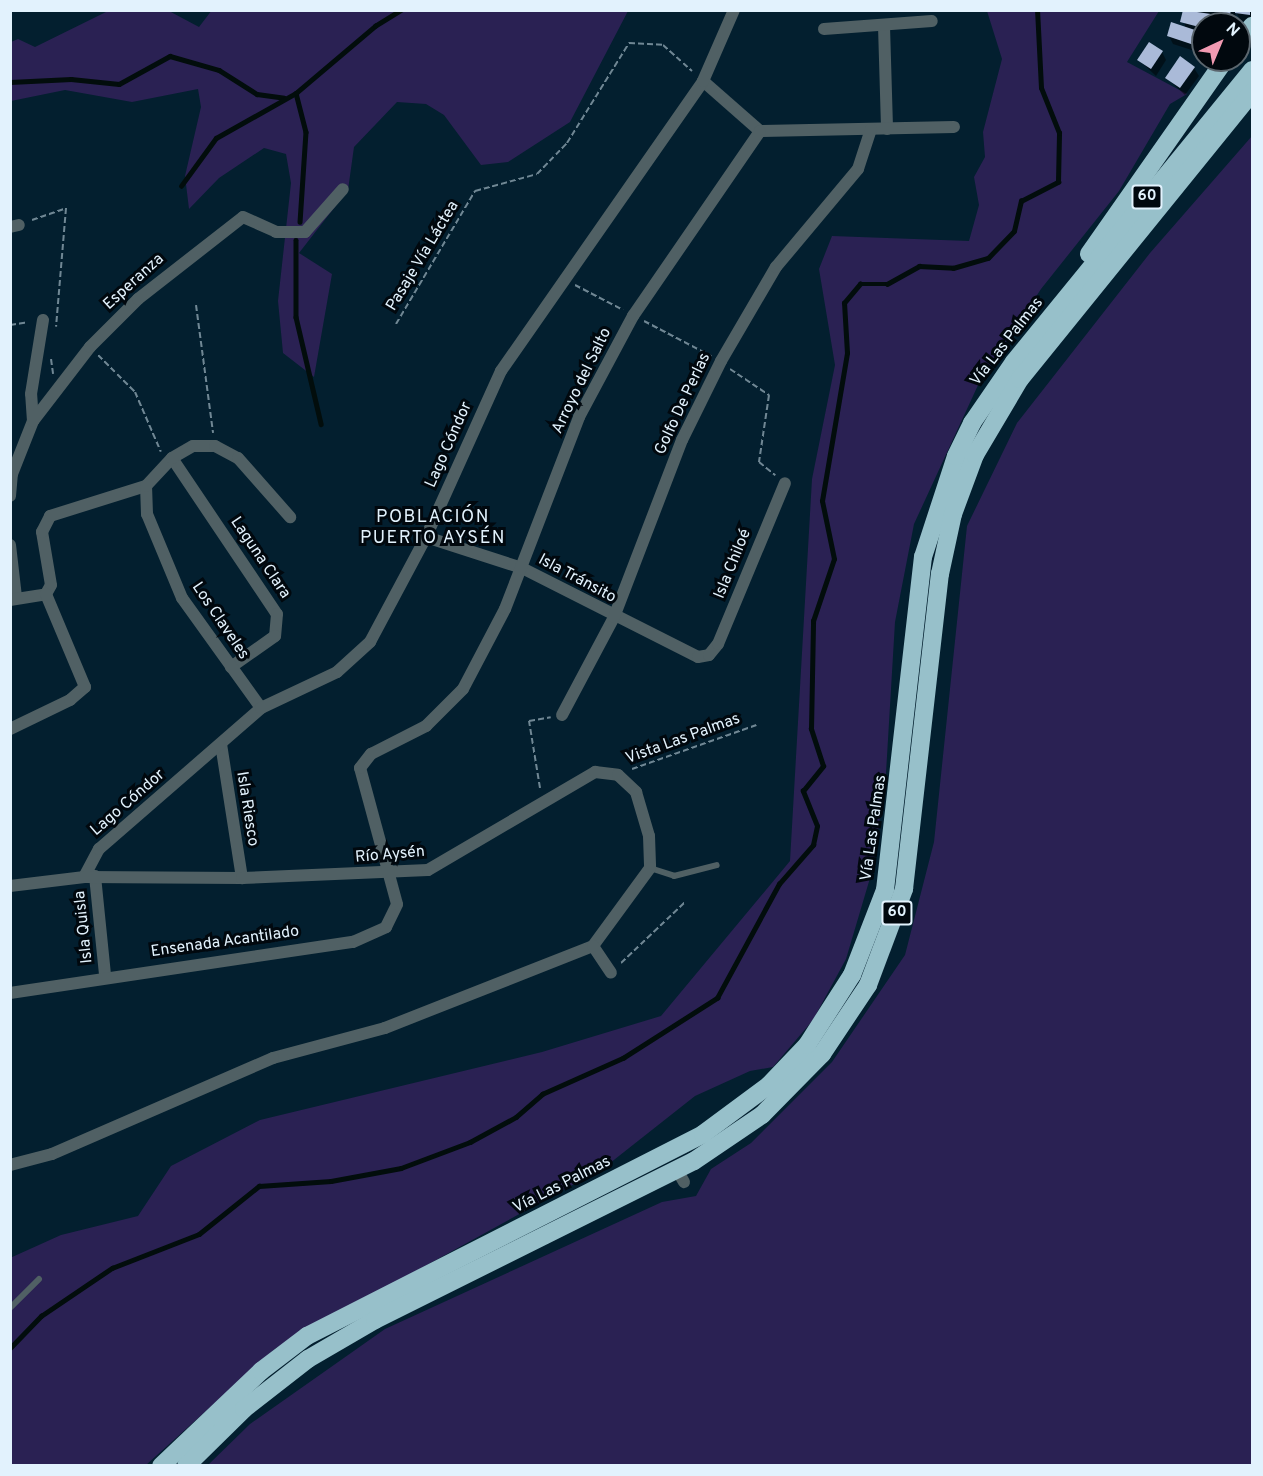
<!DOCTYPE html>
<html>
<head>
<meta charset="utf-8">
<style>
	body { margin:0 }
	#map { position:relative; width:1263px; height:1476px; overflow:hidden; background:#031f2f; font-family:Overpass,sans-serif }
	div>[style] { position:absolute }
	[style*='--x'] { left:calc(var(--x)*1px); top:calc(var(--y)*1px); width:calc(var(--w)*1px); rotate:calc(var(--a)*1deg) }
	.green>* { inset:0; background:#2a2153 }
	.shadow>* { inset:0; background:#0007 }
	.stream>* { height:4.5px; margin:-2.25px; padding:0 2.25px; transform-origin:2.25px; border-radius:2.25px; background:#020d0c }
	.building>* { inset:0; background:#aabad8 }
	.path>* { height:2px; margin-top:-1px; transform-origin:0; background:repeating-linear-gradient(90deg,#708794 0 6px,transparent 0 9px) }
	.lane>* { height:6px; margin:-3px; padding:0 3px; transform-origin:3px; border-radius:3px; background:#506064 }
	.street>* { height:12px; margin:-6px; padding:0 6px; transform-origin:6px; border-radius:6px; background:#506064 }
	.highway>* { height:18px; margin:-9px; padding:0 9px; transform-origin:9px; border-radius:9px; background:#97c0ca }
	span { translate:-50% -50%; white-space:nowrap; text-align:center; line-height:1.15; -webkit-text-stroke:6px #01080e; paint-order:stroke }
	.shield-label span { padding:2px 4px; background:#01080e; border:2px solid; border-radius:4px; -webkit-text-stroke-width:0 }
	.shield-label { font-size:15px; color:#e2f2fd; font-weight:700 }
	.street-label { font-size:16px; color:#e2f2fd }
	.neighbourhood-label { font-size:18px; color:#e2f2fd; letter-spacing:1.5px }
	.frame { position:absolute; inset:0; border:12px solid #e2f2fd; pointer-events:none }
	.north { position:absolute; left:1191px; top:12px; width:60px; height:60px; box-sizing:border-box; background:#01080e; border:2px solid #5b666e; border-radius:50%; rotate:44deg; font-size:16px; font-weight:700; line-height:24px; text-align:center; color:#e2f2fd }
	.north::after { content:''; display:block; margin:auto; width:21px; height:27px; background:#f19ab2; clip-path:polygon(50% 0,100% 100%,50% 72%,0 100%) }
</style>
</head>
<body>
<div id="map">
	<div class="green">
		<i style="clip-path:polygon(212px 10px,628px 11px,570px 122px,508px 162px,481px 165px,444px 115px,426px 104px,397px 102px,354px 147px,348px 190px,299px 253px,332px 274px,314px 377px,283px 353px,278px 301px,291px 183px,286px 154px,264px 148px,219px 178px,189px 209px,185px 176px,201px 107px,198px 89px,132px 102px,65px 90px,11px 101px,11px 42px,18px 39px,35px 47px,108px 11px,169px 11px,199px 27px)"></i>
		<i style="clip-path:polygon(987px 11px,1159px 11px,1127px 62px,1187px 94px,1170px 104px,1119px 191px,1041px 289px,979px 383px,914px 524px,895px 622px,886px 773px,873px 868px,846px 959px,813px 1020px,773px 1067px,750px 1071px,695px 1096px,605px 1167px,276px 1348px,146px 1465px,11px 1465px,10px 1258px,61px 1235px,138px 1216px,171px 1166px,260px 1120px,542px 1052px,661px 1016px,790px 861px,812px 479px,835px 365px,819px 269px,832px 236px,969px 241px,979px 205px,974px 177px,985px 157px,983px 132px,1002px 59px)"></i>
		<i style="clip-path:polygon(1252px 136px,1252px 1465px,208px 1465px,250px 1424px,385px 1329px,662px 1202px,696px 1196px,711px 1169px,751px 1143px,832px 1062px,905px 955px,934px 842px,967px 526px,1017px 423px,1150px 253px)"></i>
	</div>
	<div class="shadow">
		<i style="clip-path:polygon(1184px 10px,1252px 10px,1252px 22px,1241px 21px,1236px 12px,1234px 22px,1211px 17px,1214px 24px,1203px 24px,1201px 53px,1173px 44px,1169px 36px,1185px 28px)"></i>
		<i style="clip-path:polygon(1162px 52px,1166px 60px,1156px 76px,1139px 60px)"></i>
		<i style="clip-path:polygon(1194px 68px,1199px 76px,1185px 95px,1167px 78px)"></i>
	</div>
	<div class="stream">
		<i style="--x:10;--y:82;--w:61;--a:-2.8"></i>
		<i style="--x:71;--y:79;--w:48;--a:5.9"></i>
		<i style="--x:119;--y:84;--w:58;--a:-28.8"></i>
		<i style="--x:170;--y:56;--w:51;--a:15.9"></i>
		<i style="--x:219;--y:70;--w:45;--a:32.3"></i>
		<i style="--x:257;--y:94;--w:27;--a:8"></i>
		<i style="--x:296;--y:93;--w:40;--a:75.6"></i>
		<i style="--x:306;--y:132;--w:90;--a:93.8"></i>
		<i style="--x:181;--y:186;--w:59;--a:-53.9"></i>
		<i style="--x:216;--y:138;--w:92;--a:-29.4"></i>
		<i style="--x:296;--y:93;--w:104;--a:-40.3"></i>
		<i style="--x:375;--y:26;--w:31;--a:-32"></i>
		<i style="--x:296;--y:240;--w:77;--a:90"></i>
		<i style="--x:296;--y:317;--w:110;--a:76.8"></i>
		<i style="--x:10;--y:1348;--w:45;--a:-45.9"></i>
		<i style="--x:41;--y:1316;--w:86;--a:-34.1"></i>
		<i style="--x:112;--y:1268;--w:93;--a:-21.3"></i>
		<i style="--x:199;--y:1234;--w:77;--a:-38.7"></i>
		<i style="--x:259;--y:1186;--w:72;--a:-4"></i>
		<i style="--x:331;--y:1181;--w:71;--a:-10.5"></i>
		<i style="--x:401;--y:1168;--w:74;--a:-20.6"></i>
		<i style="--x:470;--y:1142;--w:52;--a:-28.5"></i>
		<i style="--x:516;--y:1117;--w:35;--a:-41"></i>
		<i style="--x:542;--y:1094;--w:89;--a:-24"></i>
		<i style="--x:623;--y:1058;--w:112;--a:-32.6"></i>
		<i style="--x:717;--y:998;--w:130;--a:-61.5"></i>
		<i style="--x:779;--y:884;--w:52;--a:-48.9"></i>
		<i style="--x:813;--y:845;--w:19;--a:-78"></i>
		<i style="--x:817;--y:826;--w:38;--a:-112"></i>
		<i style="--x:803;--y:791;--w:32;--a:-51"></i>
		<i style="--x:823;--y:766;--w:39;--a:-108"></i>
		<i style="--x:811;--y:729;--w:108;--a:-88.9"></i>
		<i style="--x:813;--y:621;--w:65;--a:-71.3"></i>
		<i style="--x:834;--y:559;--w:59;--a:-101.7"></i>
		<i style="--x:822;--y:501;--w:150;--a:-80.4"></i>
		<i style="--x:847;--y:353;--w:50;--a:-93.4"></i>
		<i style="--x:844;--y:303;--w:25;--a:-50"></i>
		<i style="--x:860;--y:284;--w:27;--a:0"></i>
		<i style="--x:887;--y:284;--w:37;--a:-29"></i>
		<i style="--x:919;--y:266;--w:34;--a:3"></i>
		<i style="--x:953;--y:268;--w:36;--a:-16"></i>
		<i style="--x:988;--y:258;--w:37;--a:-46"></i>
		<i style="--x:1014;--y:231;--w:31;--a:-77"></i>
		<i style="--x:1021;--y:201;--w:42;--a:-27.2"></i>
		<i style="--x:1058;--y:182;--w:49;--a:-88.8"></i>
		<i style="--x:1059;--y:133;--w:48;--a:-111.8"></i>
		<i style="--x:1041;--y:88;--w:78;--a:-92.9"></i>
	</div>
	<div class="building">
		<i style="clip-path:polygon(1183px 10px,1211px 14px,1208px 24px,1203px 28px,1180px 22px)"></i>
		<i style="clip-path:polygon(1213px 10px,1231px 10px,1230px 15px)"></i>
		<i style="clip-path:polygon(1235px 10px,1250px 10px,1250px 15px,1235px 13px)"></i>
		<i style="clip-path:polygon(1171px 22px,1201px 32px,1197px 46px,1167px 36px)"></i>
		<i style="clip-path:polygon(1149px 42px,1163px 51px,1151px 69px,1137px 60px)"></i>
		<i style="clip-path:polygon(1180px 56px,1195px 67px,1180px 88px,1165px 78px)"></i>
	</div>
	<div class="path">
		<i style="--x:32;--y:220;--w:36;--a:-19"></i>
		<i style="--x:66;--y:208;--w:119;--a:94.8"></i>
		<i style="--x:575;--y:285;--w:54;--a:27.5"></i>
		<i style="--x:196;--y:305;--w:129;--a:82.4"></i>
		<i style="--x:644;--y:321;--w:76;--a:27.6"></i>
		<i style="--x:396;--y:324;--w:155;--a:-59.3"></i>
		<i style="--x:475;--y:191;--w:64;--a:-15.3"></i>
		<i style="--x:537;--y:174;--w:43;--a:-45.9"></i>
		<i style="--x:567;--y:143;--w:118;--a:-58.2"></i>
		<i style="--x:629;--y:43;--w:34;--a:3"></i>
		<i style="--x:663;--y:45;--w:39;--a:42"></i>
		<i style="--x:10;--y:325;--w:18;--a:-9"></i>
		<i style="--x:98;--y:355;--w:52;--a:45"></i>
		<i style="--x:135;--y:392;--w:65;--a:66.6"></i>
		<i style="--x:51;--y:359;--w:15;--a:82"></i>
		<i style="--x:730;--y:369;--w:47;--a:33.7"></i>
		<i style="--x:769;--y:395;--w:68;--a:98.5"></i>
		<i style="--x:759;--y:462;--w:21;--a:39"></i>
		<i style="--x:632;--y:769;--w:132;--a:-19.5"></i>
		<i style="--x:540;--y:788;--w:68;--a:-99.3"></i>
		<i style="--x:529;--y:721;--w:22;--a:-10"></i>
		<i style="--x:621;--y:963;--w:90;--a:-43.6"></i>
	</div>
	<div class="lane">
		<i style="--x:650;--y:868;--w:25;--a:18"></i>
		<i style="--x:674;--y:876;--w:44;--a:-14.3"></i>
		<i style="--x:10;--y:1308;--w:41;--a:-45"></i>
	</div>
	<div class="street">
		<i style="--x:884;--y:26;--w:103;--a:88.3"></i>
		<i style="--x:824;--y:29;--w:108;--a:-4.2"></i>
		<i style="--x:703;--y:81;--w:76;--a:41.3"></i>
		<i style="--x:760;--y:131;--w:194;--a:-1.2"></i>
		<i style="--x:10;--y:227;--w:9;--a:-13"></i>
		<i style="--x:33;--y:421;--w:27;--a:-94"></i>
		<i style="--x:31;--y:394;--w:75;--a:-80.8"></i>
		<i style="--x:172;--y:458;--w:188;--a:56.1"></i>
		<i style="--x:277;--y:614;--w:22;--a:95"></i>
		<i style="--x:275;--y:636;--w:54;--a:144.8"></i>
		<i style="--x:10;--y:496;--w:22;--a:-85"></i>
		<i style="--x:12;--y:474;--w:57;--a:-68.4"></i>
		<i style="--x:33;--y:421;--w:93;--a:-52.4"></i>
		<i style="--x:90;--y:347;--w:68;--a:-45"></i>
		<i style="--x:138;--y:299;--w:133;--a:-38"></i>
		<i style="--x:243;--y:217;--w:36;--a:24"></i>
		<i style="--x:276;--y:232;--w:29;--a:0"></i>
		<i style="--x:305;--y:232;--w:57;--a:-48.5"></i>
		<i style="--x:426;--y:537;--w:101;--a:17.9"></i>
		<i style="--x:522;--y:568;--w:197;--a:26.8"></i>
		<i style="--x:698;--y:657;--w:11;--a:-10"></i>
		<i style="--x:709;--y:655;--w:14;--a:-51"></i>
		<i style="--x:718;--y:644;--w:174;--a:-67.4"></i>
		<i style="--x:10;--y:545;--w:52;--a:83.4"></i>
		<i style="--x:10;--y:600;--w:36;--a:-9"></i>
		<i style="--x:46;--y:594;--w:10;--a:-61"></i>
		<i style="--x:51;--y:585;--w:54;--a:-99.6"></i>
		<i style="--x:42;--y:532;--w:18;--a:-63"></i>
		<i style="--x:50;--y:516;--w:101;--a:-17.4"></i>
		<i style="--x:261;--y:708;--w:135;--a:-125.7"></i>
		<i style="--x:182;--y:598;--w:91;--a:-112.6"></i>
		<i style="--x:147;--y:514;--w:28;--a:-92"></i>
		<i style="--x:146;--y:486;--w:38;--a:-47"></i>
		<i style="--x:172;--y:458;--w:24;--a:-30"></i>
		<i style="--x:193;--y:446;--w:22;--a:0"></i>
		<i style="--x:215;--y:446;--w:26;--a:28"></i>
		<i style="--x:238;--y:458;--w:79;--a:48.6"></i>
		<i style="--x:562;--y:715;--w:111;--a:-62"></i>
		<i style="--x:614;--y:617;--w:190;--a:-69"></i>
		<i style="--x:682;--y:440;--w:88;--a:-63.7"></i>
		<i style="--x:721;--y:361;--w:109;--a:-59.7"></i>
		<i style="--x:776;--y:267;--w:128;--a:-50.1"></i>
		<i style="--x:858;--y:169;--w:42;--a:-72"></i>
		<i style="--x:10;--y:729;--w:67;--a:-25.8"></i>
		<i style="--x:70;--y:700;--w:20;--a:-41"></i>
		<i style="--x:85;--y:687;--w:101;--a:-112.8"></i>
		<i style="--x:221;--y:744;--w:136;--a:81.1"></i>
		<i style="--x:95;--y:876;--w:100;--a:84.2"></i>
		<i style="--x:84;--y:877;--w:32;--a:-62"></i>
		<i style="--x:99;--y:849;--w:215;--a:-41"></i>
		<i style="--x:261;--y:708;--w:84;--a:-25.3"></i>
		<i style="--x:337;--y:672;--w:45;--a:-42.3"></i>
		<i style="--x:370;--y:642;--w:119;--a:-61.9"></i>
		<i style="--x:426;--y:537;--w:182;--a:-65.7"></i>
		<i style="--x:501;--y:371;--w:353;--a:-55.1"></i>
		<i style="--x:703;--y:81;--w:77;--a:-66.4"></i>
		<i style="--x:10;--y:886;--w:75;--a:-6.9"></i>
		<i style="--x:84;--y:877;--w:158;--a:0.4"></i>
		<i style="--x:242;--y:878;--w:186;--a:-2.5"></i>
		<i style="--x:428;--y:870;--w:194;--a:-30.4"></i>
		<i style="--x:595;--y:772;--w:23;--a:7"></i>
		<i style="--x:618;--y:775;--w:25;--a:43"></i>
		<i style="--x:636;--y:792;--w:46;--a:73.5"></i>
		<i style="--x:649;--y:836;--w:32;--a:88"></i>
		<i style="--x:650;--y:868;--w:97;--a:126.2"></i>
		<i style="--x:593;--y:946;--w:224;--a:158.5"></i>
		<i style="--x:385;--y:1028;--w:116;--a:165"></i>
		<i style="--x:273;--y:1058;--w:241;--a:156.5"></i>
		<i style="--x:52;--y:1154;--w:43;--a:165.3"></i>
		<i style="--x:593;--y:946;--w:32;--a:56"></i>
		<i style="--x:10;--y:993;--w:347;--a:-8.5"></i>
		<i style="--x:353;--y:942;--w:36;--a:-24"></i>
		<i style="--x:386;--y:927;--w:25;--a:-64"></i>
		<i style="--x:397;--y:904;--w:141;--a:-105.2"></i>
		<i style="--x:360;--y:768;--w:18;--a:-52"></i>
		<i style="--x:371;--y:754;--w:62;--a:-27"></i>
		<i style="--x:426;--y:726;--w:52;--a:-45"></i>
		<i style="--x:463;--y:689;--w:90;--a:-62.3"></i>
		<i style="--x:505;--y:609;--w:206;--a:-68.9"></i>
		<i style="--x:579;--y:417;--w:115;--a:-61.9"></i>
		<i style="--x:633;--y:316;--w:224;--a:-55.5"></i>
		<i style="--x:677;--y:1170;--w:14;--a:60"></i>
	</div>
	<div class="highway">
		<i style="--x:1239;--y:42;--w:21;--a:-51"></i>
		<i style="--x:1089;--y:254;--w:237;--a:-55"></i>
		<i style="--x:161;--y:1466;--w:138;--a:-43.5"></i>
		<i style="--x:261;--y:1371;--w:58;--a:-37.3"></i>
		<i style="--x:307;--y:1336;--w:445;--a:-27"></i>
		<i style="--x:703;--y:1134;--w:82;--a:-36.6"></i>
		<i style="--x:769;--y:1085;--w:55;--a:-46.5"></i>
		<i style="--x:807;--y:1045;--w:83;--a:-57.3"></i>
		<i style="--x:852;--y:975;--w:91;--a:-68.8"></i>
		<i style="--x:885;--y:890;--w:335;--a:-83.5"></i>
		<i style="--x:923;--y:557;--w:106;--a:-71.9"></i>
		<i style="--x:956;--y:456;--w:37;--a:-64"></i>
		<i style="--x:972;--y:423;--w:74;--a:-55.5"></i>
		<i style="--x:1014;--y:362;--w:377;--a:-50.8"></i>
		<i style="--x:186;--y:1466;--w:81;--a:-44.5"></i>
		<i style="--x:244;--y:1409;--w:81;--a:-38"></i>
		<i style="--x:308;--y:1359;--w:78;--a:-30.2"></i>
		<i style="--x:375;--y:1320;--w:356;--a:-26.5"></i>
		<i style="--x:694;--y:1161;--w:82;--a:-34.1"></i>
		<i style="--x:762;--y:1115;--w:86;--a:-45.5"></i>
		<i style="--x:822;--y:1054;--w:83;--a:-56.3"></i>
		<i style="--x:868;--y:985;--w:103;--a:-69.4"></i>
		<i style="--x:904;--y:889;--w:317;--a:-83.5"></i>
		<i style="--x:940;--y:574;--w:61;--a:-77.8"></i>
		<i style="--x:953;--y:514;--w:63;--a:-69.6"></i>
		<i style="--x:975;--y:455;--w:88;--a:-59.4"></i>
		<i style="--x:1020;--y:379;--w:368;--a:-51"></i>
	</div>
	<div class="shield-label">
		<span style="left:1147px;top:197px">60</span>
		<span style="left:897px;top:913px">60</span>
	</div>
	<div class="street-label">
		<span style="left:423px;top:256px;rotate:-59deg">Pasaje Vía Láctea</span>
		<span style="left:134px;top:282px;rotate:-42deg">Esperanza</span>
		<span style="left:1007px;top:342px;rotate:-52deg">Vía Las Palmas</span>
		<span style="left:582px;top:381px;rotate:-64deg">Arroyo del Salto</span>
		<span style="left:683px;top:404px;rotate:-65deg">Golfo De Perlas</span>
		<span style="left:449px;top:445px;rotate:-66deg">Lago Cóndor</span>
		<span style="left:260px;top:558px;rotate:56deg">Laguna Clara</span>
		<span style="left:733px;top:564px;rotate:-68deg">Isla Chiloé</span>
		<span style="left:577px;top:579px;rotate:28deg">Isla Tránsito</span>
		<span style="left:220px;top:621px;rotate:56deg">Los Claveles</span>
		<span style="left:683px;top:739px;rotate:-20deg">Vista Las Palmas</span>
		<span style="left:128px;top:803px;rotate:-41deg">Lago Cóndor</span>
		<span style="left:247px;top:809px;rotate:81deg">Isla Riesco</span>
		<span style="left:874px;top:828px;rotate:-82deg">Vía Las Palmas</span>
		<span style="left:390px;top:855px;rotate:-5deg">Río Aysén</span>
		<span style="left:84px;top:927px;rotate:-96deg">Isla Quisla</span>
		<span style="left:225px;top:942px;rotate:-8deg">Ensenada Acantilado</span>
		<span style="left:562px;top:1185px;rotate:-27deg">Vía Las Palmas</span>
	</div>
	<div class="neighbourhood-label">
		<span style="left:433px;top:529px">POBLACIÓN<br>PUERTO AYSÉN</span>
	</div>
	<div class="frame"></div>
	<div class="north">N</div>
</div>
</body>
</html>
